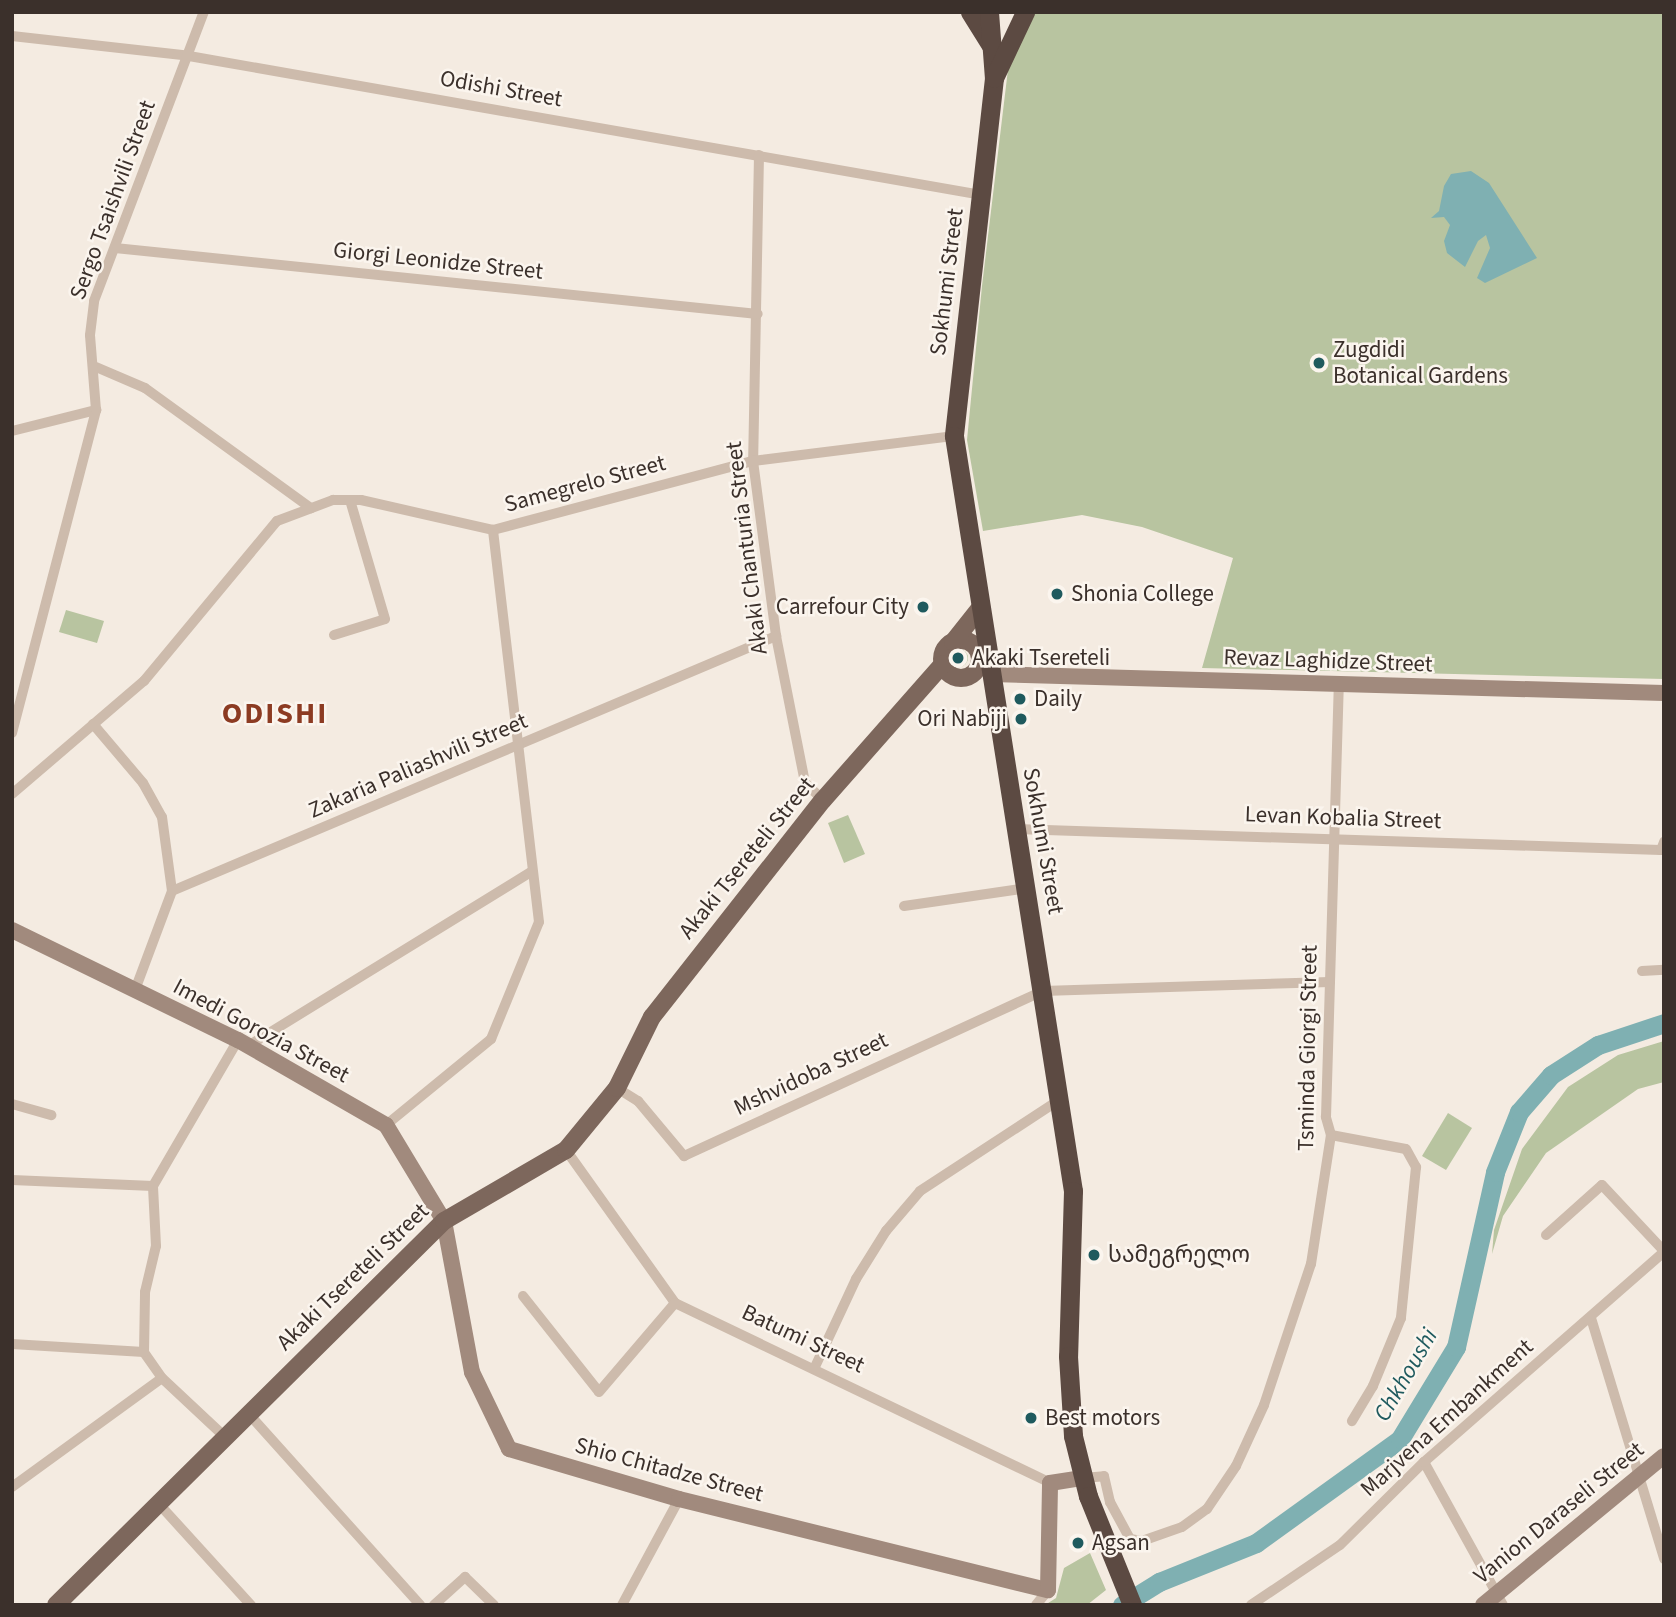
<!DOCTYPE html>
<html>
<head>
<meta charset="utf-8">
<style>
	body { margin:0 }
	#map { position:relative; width:1676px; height:1617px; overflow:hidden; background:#f4ebe1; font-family:"Source Sans 3","Noto Sans Georgian",sans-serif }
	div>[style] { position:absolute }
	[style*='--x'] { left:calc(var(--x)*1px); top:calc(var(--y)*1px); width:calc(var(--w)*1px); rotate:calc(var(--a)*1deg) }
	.green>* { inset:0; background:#b8c4a0 }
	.round { border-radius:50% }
	.water>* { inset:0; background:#7fb0b2 }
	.river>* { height:19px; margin:-9.5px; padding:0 9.5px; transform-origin:9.5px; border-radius:9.5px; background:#7fb0b2 }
	.street>* { height:10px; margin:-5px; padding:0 5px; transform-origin:5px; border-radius:5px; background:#cdbbac }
	.secondary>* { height:16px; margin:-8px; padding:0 8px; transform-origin:8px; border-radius:8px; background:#a18a7d }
	.primary>* { height:18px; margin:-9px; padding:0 9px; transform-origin:9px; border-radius:9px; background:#7d675c }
	.primary>.ring { margin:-9px; padding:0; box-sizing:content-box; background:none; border:18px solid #7d675c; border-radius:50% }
	.highway>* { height:19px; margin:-9.5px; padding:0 9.5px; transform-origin:9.5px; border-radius:9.5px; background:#5c4a42 }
	.dots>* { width:19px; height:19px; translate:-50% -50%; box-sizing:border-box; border:4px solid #fbf5ee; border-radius:50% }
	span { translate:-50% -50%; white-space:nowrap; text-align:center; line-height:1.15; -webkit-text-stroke:5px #fbf5ee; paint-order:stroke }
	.street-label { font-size:23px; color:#3b302b }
	.poi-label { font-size:23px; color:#3b302b }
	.left { translate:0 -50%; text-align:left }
	.right { translate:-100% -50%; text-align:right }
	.water-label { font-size:24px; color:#1f5a5e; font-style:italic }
	.district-label { font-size:30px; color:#8c3b22; font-weight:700; letter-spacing:2px }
	.frame { position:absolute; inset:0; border:14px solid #3b302b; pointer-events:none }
</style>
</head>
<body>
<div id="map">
	<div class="green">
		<i style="clip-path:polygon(1034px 12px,1664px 12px,1664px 679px,1202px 668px,1233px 558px,1142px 527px,1082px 515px,983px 531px,967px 440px,982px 286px,1009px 61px)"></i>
		<i style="clip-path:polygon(66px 610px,104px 621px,97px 643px,59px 632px)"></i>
		<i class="round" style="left:950px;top:649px;width:18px;height:18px"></i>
		<i style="clip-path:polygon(848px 815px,865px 854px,844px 863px,828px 823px)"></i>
		<i style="clip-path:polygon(1664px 1041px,1664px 1082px,1638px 1089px,1546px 1153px,1503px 1216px,1492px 1254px,1494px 1230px,1522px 1149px,1568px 1087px,1618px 1055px)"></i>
		<i style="clip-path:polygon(1448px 1113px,1472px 1128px,1446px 1170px,1422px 1156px)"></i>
		<i style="clip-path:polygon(1090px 1553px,1106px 1590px,1087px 1605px,1045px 1605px,1056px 1598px,1064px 1568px)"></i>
	</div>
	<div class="water">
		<i style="clip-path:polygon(1471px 171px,1489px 183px,1537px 258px,1485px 283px,1477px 278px,1490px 248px,1486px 235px,1478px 241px,1465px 267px,1447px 253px,1444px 241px,1450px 225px,1444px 217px,1431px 218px,1439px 211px,1444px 186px,1451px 174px)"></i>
	</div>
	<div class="river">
		<i style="--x:1122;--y:1605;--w:44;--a:-31.9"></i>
		<i style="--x:1159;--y:1582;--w:105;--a:-21.9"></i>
		<i style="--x:1256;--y:1543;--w:178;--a:-35.8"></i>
		<i style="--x:1400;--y:1439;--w:108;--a:-58.7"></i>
		<i style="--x:1456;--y:1347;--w:179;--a:-77.4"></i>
		<i style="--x:1495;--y:1172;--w:65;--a:-68.2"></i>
		<i style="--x:1519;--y:1112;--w:49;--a:-49.1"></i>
		<i style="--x:1551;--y:1075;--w:56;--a:-32.6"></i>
		<i style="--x:1598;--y:1045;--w:70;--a:-18.4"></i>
	</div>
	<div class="street">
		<i style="--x:12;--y:36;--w:178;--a:6.4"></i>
		<i style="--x:189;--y:56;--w:804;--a:9.95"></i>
		<i style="--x:759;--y:155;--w:306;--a:91.1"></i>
		<i style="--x:753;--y:461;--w:177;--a:82.5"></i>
		<i style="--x:776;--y:636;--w:150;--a:78.8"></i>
		<i style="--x:805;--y:783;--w:25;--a:43"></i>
		<i style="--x:115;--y:248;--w:646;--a:5.86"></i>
		<i style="--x:96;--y:367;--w:53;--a:23.2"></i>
		<i style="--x:145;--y:388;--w:205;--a:35.9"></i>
		<i style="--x:12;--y:431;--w:87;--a:-14"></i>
		<i style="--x:334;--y:635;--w:53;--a:-17.4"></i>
		<i style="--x:385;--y:619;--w:124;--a:-106.4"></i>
		<i style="--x:93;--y:724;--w:77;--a:49.7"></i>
		<i style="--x:143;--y:783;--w:39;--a:61"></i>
		<i style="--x:162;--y:817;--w:75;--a:82.3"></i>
		<i style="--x:12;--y:733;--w:334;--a:-75.4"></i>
		<i style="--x:96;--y:410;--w:75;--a:-94.6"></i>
		<i style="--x:90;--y:335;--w:34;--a:-83"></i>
		<i style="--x:94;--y:301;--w:309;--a:-69.2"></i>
		<i style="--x:12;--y:794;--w:174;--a:-40.6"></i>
		<i style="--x:144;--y:681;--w:208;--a:-50.3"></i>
		<i style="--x:277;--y:521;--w:60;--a:-20.6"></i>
		<i style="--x:333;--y:500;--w:28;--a:0"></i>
		<i style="--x:361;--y:500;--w:135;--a:12.8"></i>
		<i style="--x:493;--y:530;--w:269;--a:-14.9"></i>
		<i style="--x:753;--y:461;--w:203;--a:-7.1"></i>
		<i style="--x:1014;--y:829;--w:647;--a:1.86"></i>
		<i style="--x:1661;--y:850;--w:9;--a:-69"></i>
		<i style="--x:904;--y:906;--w:125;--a:-8.3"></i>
		<i style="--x:1642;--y:971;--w:22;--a:-3"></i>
		<i style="--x:135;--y:990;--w:106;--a:-69.5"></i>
		<i style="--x:172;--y:891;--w:656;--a:-22.89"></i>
		<i style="--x:248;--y:1046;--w:332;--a:-31.6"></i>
		<i style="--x:617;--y:1088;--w:25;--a:32"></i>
		<i style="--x:638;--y:1101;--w:72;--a:50.1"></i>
		<i style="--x:684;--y:1156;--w:395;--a:-24.7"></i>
		<i style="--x:1043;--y:991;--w:287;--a:-1.8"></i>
		<i style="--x:12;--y:1104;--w:41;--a:15.8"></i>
		<i style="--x:386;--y:1125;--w:136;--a:-39.3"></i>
		<i style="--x:491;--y:1039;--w:126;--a:-67.7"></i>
		<i style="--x:539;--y:922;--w:395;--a:-96.7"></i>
		<i style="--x:1331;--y:1135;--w:76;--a:10.6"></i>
		<i style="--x:1406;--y:1149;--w:21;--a:61"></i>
		<i style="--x:1416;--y:1167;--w:152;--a:95.7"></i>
		<i style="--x:1401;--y:1318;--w:74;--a:112.4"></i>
		<i style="--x:1373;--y:1386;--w:41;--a:121"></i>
		<i style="--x:566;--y:1150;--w:188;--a:54.5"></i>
		<i style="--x:675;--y:1303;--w:416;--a:25.6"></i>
		<i style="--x:12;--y:1180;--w:141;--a:2.4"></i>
		<i style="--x:1546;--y:1235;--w:75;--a:-41.8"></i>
		<i style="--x:1602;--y:1185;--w:91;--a:46.8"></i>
		<i style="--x:523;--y:1296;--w:122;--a:51.6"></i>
		<i style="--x:599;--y:1392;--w:117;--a:-49.5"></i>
		<i style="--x:1591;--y:1318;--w:252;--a:73.1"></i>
		<i style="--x:12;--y:1344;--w:132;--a:3.5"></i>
		<i style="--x:814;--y:1369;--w:99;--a:-65"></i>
		<i style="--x:856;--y:1279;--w:57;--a:-58"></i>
		<i style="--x:886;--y:1231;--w:52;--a:-49.6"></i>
		<i style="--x:920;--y:1191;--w:166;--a:-33.2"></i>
		<i style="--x:248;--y:1413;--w:258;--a:48.1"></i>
		<i style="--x:225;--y:1437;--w:86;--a:-136.9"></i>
		<i style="--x:162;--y:1378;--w:32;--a:-125"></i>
		<i style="--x:144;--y:1352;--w:60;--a:-89"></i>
		<i style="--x:145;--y:1292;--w:47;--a:-76.6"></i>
		<i style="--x:156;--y:1246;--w:60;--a:-92.9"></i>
		<i style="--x:153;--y:1186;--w:169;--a:-59.8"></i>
		<i style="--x:1424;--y:1462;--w:163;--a:61.1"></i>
		<i style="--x:1083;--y:1478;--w:21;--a:-5"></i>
		<i style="--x:1104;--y:1476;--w:27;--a:77"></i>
		<i style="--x:1110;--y:1502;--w:42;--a:61.6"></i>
		<i style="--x:1130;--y:1539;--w:12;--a:9"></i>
		<i style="--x:1142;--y:1541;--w:42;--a:-19.3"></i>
		<i style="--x:1182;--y:1527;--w:31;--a:-36"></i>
		<i style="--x:1207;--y:1509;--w:52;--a:-56"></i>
		<i style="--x:1236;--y:1466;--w:67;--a:-65.3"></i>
		<i style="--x:1264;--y:1405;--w:149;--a:-71.6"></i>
		<i style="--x:1311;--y:1264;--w:131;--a:-81.2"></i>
		<i style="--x:1331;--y:1135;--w:19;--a:-106"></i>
		<i style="--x:1326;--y:1117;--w:432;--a:-88.3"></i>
		<i style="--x:12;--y:1487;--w:185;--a:-36"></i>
		<i style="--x:159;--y:1504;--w:137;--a:47.7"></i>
		<i style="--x:434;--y:1605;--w:42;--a:-42.1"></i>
		<i style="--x:465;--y:1577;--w:40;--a:44"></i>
		<i style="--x:622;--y:1605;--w:120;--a:-61.7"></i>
		<i style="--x:1036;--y:1605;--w:19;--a:-51"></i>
		<i style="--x:1251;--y:1605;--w:107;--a:-34"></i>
		<i style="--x:1340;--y:1545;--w:118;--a:-44.7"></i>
		<i style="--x:1424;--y:1462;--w:319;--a:-41.2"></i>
	</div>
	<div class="secondary">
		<i style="--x:991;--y:674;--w:673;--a:1.62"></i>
		<i style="--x:12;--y:930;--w:251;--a:26"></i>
		<i style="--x:238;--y:1040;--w:171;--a:29.9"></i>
		<i style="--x:386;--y:1125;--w:112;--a:58.9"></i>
		<i style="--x:444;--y:1221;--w:154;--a:79.5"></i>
		<i style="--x:472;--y:1372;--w:85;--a:64.3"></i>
		<i style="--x:509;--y:1449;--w:177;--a:16.4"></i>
		<i style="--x:679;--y:1499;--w:380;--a:13.9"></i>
		<i style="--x:1048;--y:1590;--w:107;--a:-88.9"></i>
		<i style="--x:1050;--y:1483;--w:33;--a:-9"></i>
		<i style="--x:1483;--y:1605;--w:234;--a:-39.5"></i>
	</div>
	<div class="primary">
		<i class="ring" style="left:942px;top:640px;width:20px;height:20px"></i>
		<i style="--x:953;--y:642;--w:43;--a:-51.5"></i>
		<i style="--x:56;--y:1605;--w:546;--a:-44.7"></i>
		<i style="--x:444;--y:1221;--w:141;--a:-30.2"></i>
		<i style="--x:566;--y:1150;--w:80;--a:-50.6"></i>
		<i style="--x:617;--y:1088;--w:79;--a:-63.8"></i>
		<i style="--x:652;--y:1017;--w:276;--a:-51.8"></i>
		<i style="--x:823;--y:800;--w:181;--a:-48.6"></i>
	</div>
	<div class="highway">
		<i style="--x:970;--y:12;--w:38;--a:58"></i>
		<i style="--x:989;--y:12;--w:66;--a:85.7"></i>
		<i style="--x:994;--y:78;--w:360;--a:96.4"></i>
		<i style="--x:954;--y:436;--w:764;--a:81.04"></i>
		<i style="--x:1073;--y:1191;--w:165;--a:91.7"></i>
		<i style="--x:1068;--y:1356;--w:80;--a:86.4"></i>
		<i style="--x:1073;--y:1436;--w:62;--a:76"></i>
		<i style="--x:1088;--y:1496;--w:118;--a:68"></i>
		<i style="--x:994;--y:78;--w:73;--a:-64.8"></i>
	</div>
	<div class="dots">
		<i style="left:1319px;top:363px;background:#1f5a5e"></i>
		<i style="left:1057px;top:594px;background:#1f5a5e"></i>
		<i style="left:923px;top:607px;background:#1f5a5e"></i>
		<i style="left:958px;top:658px;background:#1f5a5e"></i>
		<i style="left:1020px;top:699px;background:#1f5a5e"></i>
		<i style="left:1021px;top:719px;background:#1f5a5e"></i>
		<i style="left:1094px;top:1255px;background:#1f5a5e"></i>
		<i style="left:1031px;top:1418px;background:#1f5a5e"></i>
		<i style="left:1078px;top:1543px;background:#1f5a5e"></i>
	</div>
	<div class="street-label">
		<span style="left:501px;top:89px;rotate:10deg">Odishi Street</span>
		<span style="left:113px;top:200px;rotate:-70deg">Sergo Tsaishvili Street</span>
		<span style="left:438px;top:261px;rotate:6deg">Giorgi Leonidze Street</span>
		<span style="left:947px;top:282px;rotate:-83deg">Sokhumi Street</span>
		<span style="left:585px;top:484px;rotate:-15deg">Samegrelo Street</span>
		<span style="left:747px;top:548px;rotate:-97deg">Akaki Chanturia Street</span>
		<span style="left:1328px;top:661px;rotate:2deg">Revaz Laghidze Street</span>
		<span style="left:418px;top:766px;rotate:-23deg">Zakaria Paliashvili Street</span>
		<span style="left:1343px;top:818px;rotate:2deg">Levan Kobalia Street</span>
		<span style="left:1043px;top:841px;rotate:80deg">Sokhumi Street</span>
		<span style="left:747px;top:858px;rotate:-51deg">Akaki Tsereteli Street</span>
		<span style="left:261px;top:1031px;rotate:28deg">Imedi Gorozia Street</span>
		<span style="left:1308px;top:1048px;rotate:-89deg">Tsminda Giorgi Street</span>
		<span style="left:811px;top:1074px;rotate:-25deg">Mshvidoba Street</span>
		<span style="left:353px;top:1277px;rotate:-44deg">Akaki Tsereteli Street</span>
		<span style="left:803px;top:1339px;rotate:25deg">Batumi Street</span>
		<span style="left:1447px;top:1418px;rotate:-42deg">Marjvena Embankment</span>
		<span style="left:669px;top:1470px;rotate:15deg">Shio Chitadze Street</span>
		<span style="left:1559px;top:1513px;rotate:-39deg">Vanion Daraseli Street</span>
	</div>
	<div class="poi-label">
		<span class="left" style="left:1333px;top:363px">Zugdidi<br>Botanical Gardens</span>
		<span class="left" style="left:1071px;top:594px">Shonia College</span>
		<span class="right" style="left:909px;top:607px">Carrefour City</span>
		<span class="left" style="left:972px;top:658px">Akaki Tsereteli</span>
		<span class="left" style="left:1034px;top:699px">Daily</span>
		<span class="right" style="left:1007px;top:719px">Ori Nabiji</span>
		<span class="left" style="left:1108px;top:1255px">სამეგრელო</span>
		<span class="left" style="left:1045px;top:1418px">Best motors</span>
		<span class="left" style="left:1092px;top:1543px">Agsan</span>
	</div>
	<div class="water-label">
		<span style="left:1406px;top:1375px;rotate:-60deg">Chkhoushi</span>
	</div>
	<div class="district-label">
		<span style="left:275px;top:714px">ODISHI</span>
	</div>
	<div class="frame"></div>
</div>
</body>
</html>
